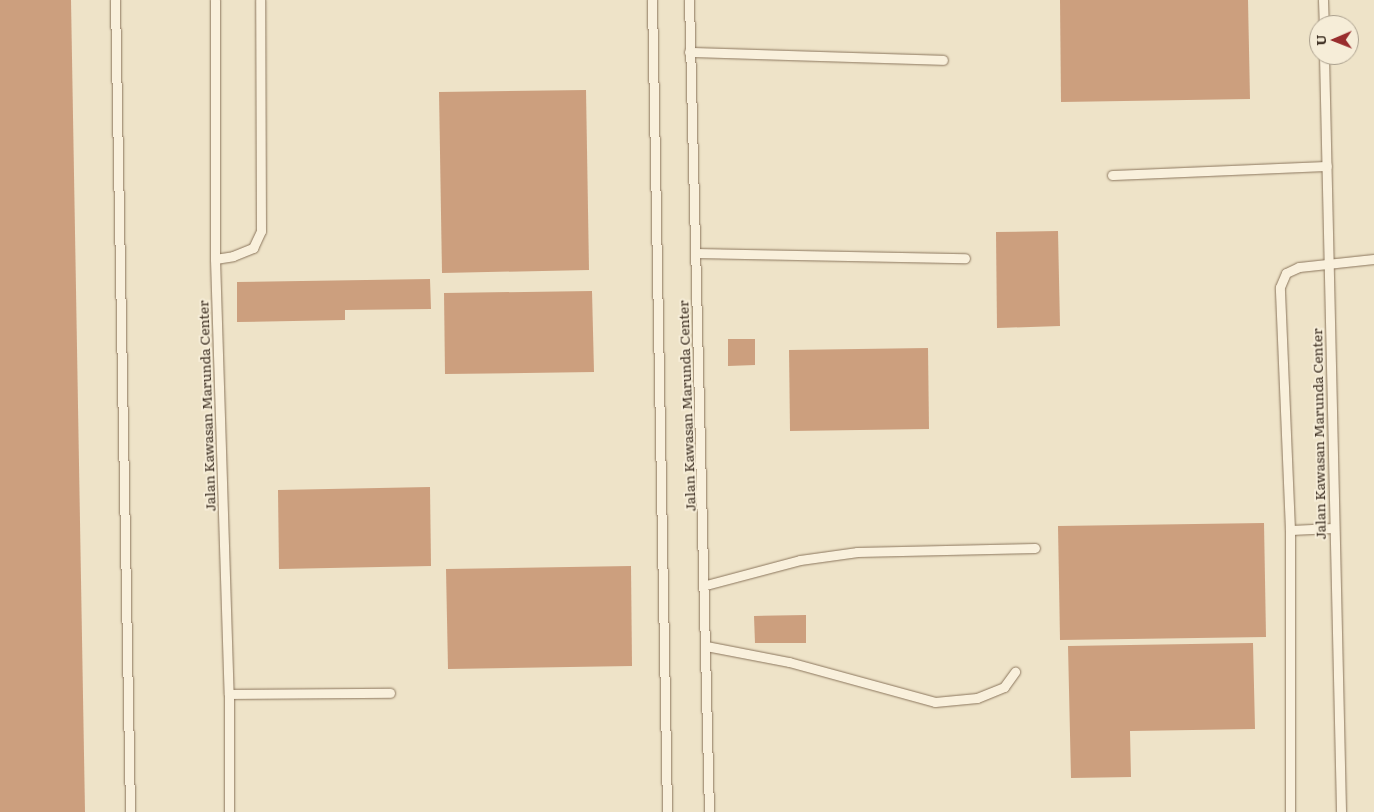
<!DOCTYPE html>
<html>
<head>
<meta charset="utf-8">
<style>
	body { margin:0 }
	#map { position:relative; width:1374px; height:812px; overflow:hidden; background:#eee3c8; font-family:Literata,serif }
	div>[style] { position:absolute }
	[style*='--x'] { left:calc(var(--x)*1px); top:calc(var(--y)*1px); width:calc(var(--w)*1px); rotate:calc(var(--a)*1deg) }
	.building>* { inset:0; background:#cc9f7e }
	.roads { filter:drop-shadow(0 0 1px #8b765d) drop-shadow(0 0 1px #8b765d) }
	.lane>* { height:9px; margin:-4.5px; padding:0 4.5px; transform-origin:4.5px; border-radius:4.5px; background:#f9f0dc }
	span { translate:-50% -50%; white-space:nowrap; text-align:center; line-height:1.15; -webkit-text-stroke:4px #f6edd8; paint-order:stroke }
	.street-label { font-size:14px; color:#3b2d20 }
	.north { position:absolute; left:1309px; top:15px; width:50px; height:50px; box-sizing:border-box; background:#f6edd8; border:1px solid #aba08e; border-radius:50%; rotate:269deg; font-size:14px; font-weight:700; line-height:20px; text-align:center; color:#3b2d20 }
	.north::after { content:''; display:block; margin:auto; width:18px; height:22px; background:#992d2d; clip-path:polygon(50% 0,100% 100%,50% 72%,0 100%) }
</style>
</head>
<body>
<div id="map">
	<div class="building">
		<i style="clip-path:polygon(0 0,71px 0,85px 812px,0 812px)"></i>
		<i style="clip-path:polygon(1060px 0,1248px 0,1250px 99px,1061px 102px)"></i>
		<i style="clip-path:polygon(586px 90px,589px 270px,442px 273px,439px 92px)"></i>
		<i style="clip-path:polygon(1058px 231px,1060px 326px,997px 328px,996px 232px)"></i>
		<i style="clip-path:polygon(430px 279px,431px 309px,345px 310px,345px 320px,237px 322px,237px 282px)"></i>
		<i style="clip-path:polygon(592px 291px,594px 372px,445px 374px,444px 293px)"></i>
		<i style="clip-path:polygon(728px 339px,755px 339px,755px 365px,728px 366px)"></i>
		<i style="clip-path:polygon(928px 348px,929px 429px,790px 431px,789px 350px)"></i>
		<i style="clip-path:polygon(430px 487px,431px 566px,279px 569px,278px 490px)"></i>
		<i style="clip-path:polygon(1264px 523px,1266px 637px,1060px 640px,1058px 526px)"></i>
		<i style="clip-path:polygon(631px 566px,632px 666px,448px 669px,446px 569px)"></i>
		<i style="clip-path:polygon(806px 615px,806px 643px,755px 643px,754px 616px)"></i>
		<i style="clip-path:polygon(1253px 643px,1255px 729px,1130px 731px,1131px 777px,1071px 778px,1068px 646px)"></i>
	</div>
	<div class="roads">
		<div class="lane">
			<i style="--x:115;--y:0;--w:812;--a:88.94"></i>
			<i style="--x:215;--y:0;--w:259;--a:90"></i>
			<i style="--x:215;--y:259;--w:435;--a:88.2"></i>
			<i style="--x:229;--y:694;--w:118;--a:90"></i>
			<i style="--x:652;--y:0;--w:812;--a:88.94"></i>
			<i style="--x:689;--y:0;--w:812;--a:88.59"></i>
			<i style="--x:1323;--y:0;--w:25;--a:88"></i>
			<i style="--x:689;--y:52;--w:254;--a:1.8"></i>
			<i style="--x:1324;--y:55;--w:757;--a:88.71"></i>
			<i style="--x:1112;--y:175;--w:215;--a:-2.4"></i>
			<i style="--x:695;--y:253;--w:270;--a:1.1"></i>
			<i style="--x:215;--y:259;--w:18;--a:-9"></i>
			<i style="--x:233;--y:256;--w:22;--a:-22"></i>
			<i style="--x:253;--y:248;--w:19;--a:-65"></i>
			<i style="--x:261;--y:231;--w:231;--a:-90.2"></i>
			<i style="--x:1290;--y:530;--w:44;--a:-2.6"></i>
			<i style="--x:706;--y:585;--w:97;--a:-14.9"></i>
			<i style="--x:800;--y:560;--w:58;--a:-8"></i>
			<i style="--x:857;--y:552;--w:178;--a:-1.3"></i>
			<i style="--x:706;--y:646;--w:85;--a:10.9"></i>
			<i style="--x:789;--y:662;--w:151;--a:15.3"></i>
			<i style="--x:935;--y:702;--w:42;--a:-5.4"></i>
			<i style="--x:977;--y:698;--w:29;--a:-22"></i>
			<i style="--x:1004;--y:687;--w:19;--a:-54"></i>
			<i style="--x:229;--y:694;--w:161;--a:-0.4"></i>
			<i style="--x:1290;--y:812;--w:282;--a:-90"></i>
			<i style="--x:1290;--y:530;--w:243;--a:-92.4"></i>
			<i style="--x:1280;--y:287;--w:15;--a:-67"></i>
			<i style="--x:1286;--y:273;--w:14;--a:-25"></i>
			<i style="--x:1299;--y:267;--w:75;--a:-6.1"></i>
		</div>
	</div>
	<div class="street-label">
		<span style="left:206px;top:406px;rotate:-92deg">Jalan Kawasan Marunda Center</span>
		<span style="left:686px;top:406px;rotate:-92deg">Jalan Kawasan Marunda Center</span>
		<span style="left:1318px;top:434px;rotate:-91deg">Jalan Kawasan Marunda Center</span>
	</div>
	<div class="north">U</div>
</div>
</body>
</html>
